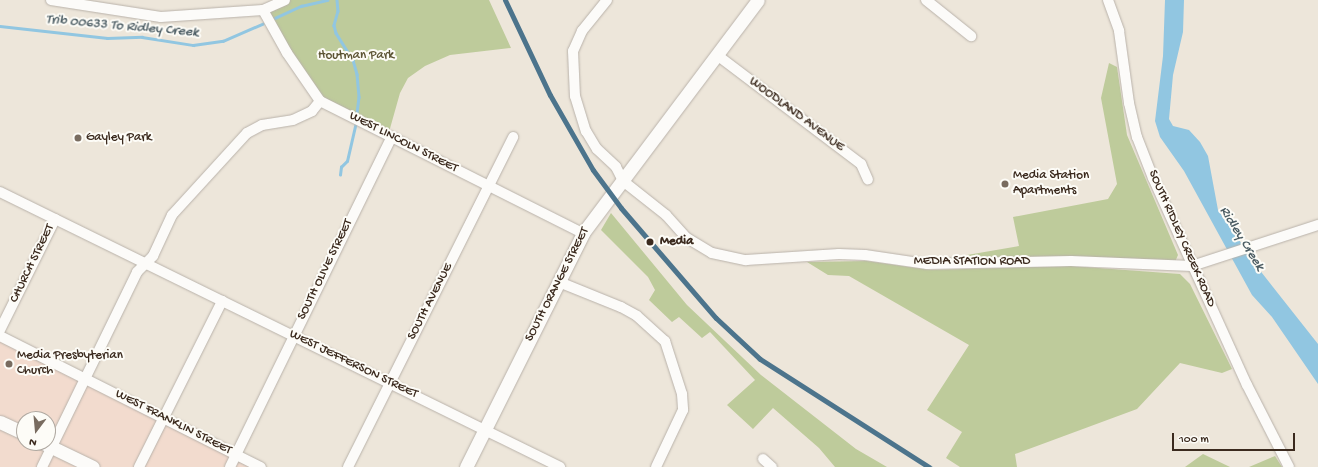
<!DOCTYPE html>
<html>
<head>
<meta charset="utf-8">
<style>
	body { margin:0 }
	#map { position:relative; width:1318px; height:467px; overflow:hidden; background:#ede6da; font-family:"Gochi Hand",sans-serif }
	div>[style] { position:absolute }
	[style*='--x'] { left:calc(var(--x)*1px); top:calc(var(--y)*1px); width:calc(var(--w)*1px); rotate:calc(var(--a)*1deg) }
	.built>* { inset:0; background:#f2dbce }
	.forest>* { inset:0; background:#becb9b }
	.water>* { inset:0; background:#91c6e1 }
	.stream>* { height:2.5px; margin:-1.25px; padding:0 1.25px; transform-origin:1.25px; border-radius:1.25px; background:#91c6e1 }
	.roads { filter:drop-shadow(0 0 1px #b9b2aa) drop-shadow(0 0 1px #b9b2aa) }
	.minor>* { height:10px; margin:-5px; padding:0 5px; transform-origin:5px; border-radius:5px; background:#fcfbf9 }
	.major>* { height:13px; margin:-6.5px; padding:0 6.5px; transform-origin:6.5px; border-radius:6.5px; background:#fcfbf9 }
	.rail-1>* { height:5px; margin:-2.5px; padding:0 2.5px; transform-origin:2.5px; border-radius:2.5px; background:#4c748c }
	.dots>* { width:11px; height:11px; translate:-50% -50%; box-sizing:border-box; border:2px solid #fdfcf7; border-radius:50% }
	span { translate:-50% -50%; white-space:nowrap; text-align:center; line-height:1.15; -webkit-text-stroke:4px #fdfcf7; paint-order:stroke }
	.park-label { font-size:13px; color:#5c5434 }
	.street-label { font-size:13px; color:#3b2a1e }
	.poi-label { font-size:13px; color:#3b2a1e }
	.left { translate:0 -50%; text-align:left }
	.stop-label { font-size:13px; color:#3b2a1e; font-weight:700 }
	.water-label { font-size:14px; color:#4b5c63; font-style:italic }
	.north { position:absolute; left:16px; top:411px; width:40px; height:40px; box-sizing:border-box; background:#fdfcf7; border:1px solid #afa8a0; border-radius:50%; rotate:196deg; font-size:11px; font-weight:700; line-height:16px; text-align:center; color:#3b2a1e }
	.north::after { content:''; display:block; margin:auto; width:14px; height:18px; background:#796c60; clip-path:polygon(50% 0,100% 100%,50% 72%,0 100%) }
	.scale { position:absolute; left:1172px; top:433px; width:123px; height:18px; box-sizing:border-box; border:2px solid #3b2a1e; border-top:0; padding-left:5px; font-size:12px; line-height:14px; white-space:nowrap; color:#3b2a1e; -webkit-text-stroke:3px #fdfcf7; paint-order:stroke }
</style>
</head>
<body>
<div id="map">
	<div class="built">
		<i style="clip-path:polygon(evenodd,0 337px,265px 467px,0 467px,0 337px,24px 419px,48px 419px,48px 443px,24px 443px,24px 419px)"></i>
	</div>
	<div class="forest">
		<i style="clip-path:polygon(285px 0,489px 0,511px 48px,450px 55px,425px 66px,408px 78px,400px 93px,389px 132px,320px 101px,263px 10px)"></i>
		<i style="clip-path:polygon(1109px 63px,1117px 67px,1127px 135px,1178px 255px,1175px 262px,1072px 257px,938px 260px,1019px 246px,1013px 217px,1108px 199px,1117px 184px,1101px 98px)"></i>
		<i style="clip-path:polygon(611px 213px,687px 305px,761px 375px,856px 449px,887px 467px,835px 467px,819px 448px,773px 408px,753px 429px,727px 405px,755px 380px,710px 332px,702px 338px,679px 317px,672px 322px,649px 300px,655px 290px,648px 277px,601px 230px)"></i>
		<i style="clip-path:polygon(867px 261px,930px 270px,1071px 266px,1180px 274px,1190px 284px,1232px 369px,1222px 373px,1180px 363px,1137px 409px,1015px 454px,1017px 467px,960px 467px,946px 458px,962px 432px,927px 410px,969px 345px,849px 276px,828px 275px,807px 262px)"></i>
		<i style="clip-path:polygon(1203px 454px,1230px 467px,1185px 467px)"></i>
		<i style="clip-path:polygon(1275px 456px,1282px 467px,1249px 467px)"></i>
	</div>
	<div class="water">
		<i style="clip-path:polygon(1165px 0,1184px 0,1183px 32px,1173px 75px,1169px 119px,1173px 126px,1189px 130px,1200px 142px,1208px 156px,1218px 210px,1262px 273px,1318px 344px,1318px 384px,1272px 317px,1252px 295px,1184px 171px,1160px 137px,1155px 121px,1163px 56px)"></i>
	</div>
	<div class="stream">
		<i style="--x:337;--y:0;--w:11;--a:85"></i>
		<i style="--x:338;--y:11;--w:15;--a:106"></i>
		<i style="--x:334;--y:25;--w:8;--a:76"></i>
		<i style="--x:336;--y:33;--w:32;--a:58"></i>
		<i style="--x:353;--y:60;--w:15;--a:74"></i>
		<i style="--x:357;--y:74;--w:23;--a:85"></i>
		<i style="--x:359;--y:97;--w:16;--a:97"></i>
		<i style="--x:275;--y:18;--w:29;--a:-25"></i>
		<i style="--x:301;--y:6;--w:27;--a:-13"></i>
		<i style="--x:0;--y:26;--w:108;--a:6.4"></i>
		<i style="--x:107;--y:38;--w:35;--a:-2"></i>
		<i style="--x:142;--y:37;--w:52;--a:8.9"></i>
		<i style="--x:193;--y:45;--w:30;--a:-8"></i>
		<i style="--x:223;--y:41;--w:43;--a:-23.6"></i>
		<i style="--x:340;--y:175;--w:8;--a:-83"></i>
		<i style="--x:341;--y:167;--w:8;--a:-45"></i>
		<i style="--x:347;--y:161;--w:37;--a:-77"></i>
	</div>
	<div class="roads">
		<div class="minor">
			<i style="--x:51;--y:0;--w:111;--a:8.8"></i>
			<i style="--x:161;--y:17;--w:102;--a:-3.9"></i>
			<i style="--x:263;--y:10;--w:24;--a:-24"></i>
			<i style="--x:607;--y:0;--w:40;--a:129"></i>
			<i style="--x:582;--y:31;--w:22;--a:114"></i>
			<i style="--x:573;--y:51;--w:45;--a:87.5"></i>
			<i style="--x:575;--y:96;--w:37;--a:73"></i>
			<i style="--x:586;--y:131;--w:21;--a:59"></i>
			<i style="--x:597;--y:149;--w:26;--a:43"></i>
			<i style="--x:616;--y:167;--w:16;--a:63"></i>
			<i style="--x:623;--y:181;--w:55;--a:38.3"></i>
			<i style="--x:666;--y:215;--w:31;--a:48"></i>
			<i style="--x:687;--y:238;--w:29;--a:31"></i>
			<i style="--x:712;--y:253;--w:35;--a:12"></i>
			<i style="--x:746;--y:260;--w:93;--a:-3.7"></i>
			<i style="--x:839;--y:254;--w:26;--a:2"></i>
			<i style="--x:865;--y:255;--w:63;--a:8.3"></i>
			<i style="--x:927;--y:264;--w:144;--a:-1.2"></i>
			<i style="--x:1071;--y:261;--w:121;--a:2.4"></i>
			<i style="--x:1192;--y:266;--w:133;--a:-18"></i>
			<i style="--x:926;--y:0;--w:58;--a:38.7"></i>
			<i style="--x:1108;--y:0;--w:33;--a:70"></i>
			<i style="--x:1119;--y:31;--w:73;--a:82.1"></i>
			<i style="--x:1129;--y:103;--w:35;--a:77"></i>
			<i style="--x:1137;--y:137;--w:44;--a:68.7"></i>
			<i style="--x:1153;--y:178;--w:227;--a:65.6"></i>
			<i style="--x:1247;--y:385;--w:92;--a:62.9"></i>
			<i style="--x:263;--y:10;--w:49;--a:60.8"></i>
			<i style="--x:287;--y:53;--w:58;--a:55.5"></i>
			<i style="--x:320;--y:101;--w:294;--a:26.7"></i>
			<i style="--x:717;--y:55;--w:181;--a:37.1"></i>
			<i style="--x:861;--y:164;--w:17;--a:66"></i>
			<i style="--x:0;--y:192;--w:624;--a:26.15"></i>
			<i style="--x:559;--y:282;--w:67;--a:22"></i>
			<i style="--x:621;--y:307;--w:18;--a:29"></i>
			<i style="--x:637;--y:316;--w:38;--a:42"></i>
			<i style="--x:665;--y:341;--w:56;--a:72.2"></i>
			<i style="--x:682;--y:394;--w:16;--a:86"></i>
			<i style="--x:683;--y:410;--w:63;--a:115.3"></i>
			<i style="--x:0;--y:330;--w:124;--a:-63.6"></i>
			<i style="--x:0;--y:336;--w:292;--a:26.7"></i>
			<i style="--x:763;--y:459;--w:12;--a:42"></i>
			<i style="--x:42;--y:467;--w:217;--a:-64"></i>
			<i style="--x:137;--y:272;--w:23;--a:-45"></i>
			<i style="--x:153;--y:256;--w:45;--a:-65.1"></i>
			<i style="--x:172;--y:215;--w:111;--a:-47.6"></i>
			<i style="--x:247;--y:133;--w:17;--a:-28"></i>
			<i style="--x:262;--y:125;--w:31;--a:-9"></i>
			<i style="--x:293;--y:120;--w:21;--a:-25"></i>
			<i style="--x:312;--y:111;--w:13;--a:-51"></i>
			<i style="--x:139;--y:467;--w:186;--a:-63.4"></i>
			<i style="--x:230;--y:467;--w:366;--a:-63.9"></i>
			<i style="--x:348;--y:467;--w:369;--a:-63.4"></i>
		</div>
		<div class="major">
			<i style="--x:0;--y:422;--w:26;--a:25"></i>
			<i style="--x:43;--y:443;--w:55;--a:25.6"></i>
			<i style="--x:466;--y:467;--w:262;--a:-63.4"></i>
			<i style="--x:583;--y:233;--w:291;--a:-53.1"></i>
		</div>
	</div>
	<div class="rail-1">
		<i style="--x:505;--y:0;--w:105;--a:64.7"></i>
		<i style="--x:550;--y:95;--w:86;--a:60.2"></i>
		<i style="--x:593;--y:170;--w:47;--a:53.6"></i>
		<i style="--x:621;--y:208;--w:145;--a:49.2"></i>
		<i style="--x:716;--y:318;--w:60;--a:43"></i>
		<i style="--x:760;--y:359;--w:201;--a:32.6"></i>
	</div>
	<div class="dots">
		<i style="left:78px;top:138px;background:#796c60"></i>
		<i style="left:1005px;top:184px;background:#796c60"></i>
		<i style="left:650px;top:242px;background:#3b2a1e"></i>
		<i style="left:9px;top:364px;background:#796c60"></i>
	</div>
	<div class="park-label">
		<span style="left:356px;top:56px">Houtman Park</span>
	</div>
	<div class="street-label">
		<span style="left:796px;top:115px;rotate:37deg">WOODLAND AVENUE</span>
		<span style="left:403px;top:143px;rotate:27deg">WEST LINCOLN STREET</span>
		<span style="left:1181px;top:239px;rotate:66deg">SOUTH RIDLEY CREEK ROAD</span>
		<span style="left:972px;top:262px">MEDIA STATION ROAD</span>
		<span style="left:33px;top:264px;rotate:-64deg">CHURCH STREET</span>
		<span style="left:326px;top:270px;rotate:-64deg">SOUTH OLIVE STREET</span>
		<span style="left:558px;top:285px;rotate:-63deg">SOUTH ORANGE STREET</span>
		<span style="left:431px;top:302px;rotate:-63deg">SOUTH AVENUE</span>
		<span style="left:353px;top:365px;rotate:26deg">WEST JEFFERSON STREET</span>
		<span style="left:173px;top:423px;rotate:27deg">WEST FRANKLIN STREET</span>
	</div>
	<div class="poi-label">
		<span class="left" style="left:86px;top:138px">Gayley Park</span>
		<span class="left" style="left:1013px;top:184px">Media Station<br>Apartments</span>
		<span class="left" style="left:17px;top:364px">Media Presbyterian<br>Church</span>
	</div>
	<div class="stop-label">
		<span class="left" style="left:660px;top:242px">Media</span>
	</div>
	<div class="water-label">
		<span style="left:122px;top:27px;rotate:5deg">Trib 00633 To Ridley Creek</span>
		<span style="left:1241px;top:239px;rotate:58deg">Ridley Creek</span>
	</div>
	<div class="north">N</div>
	<div class="scale">100 m</div>
</div>
</body>
</html>
